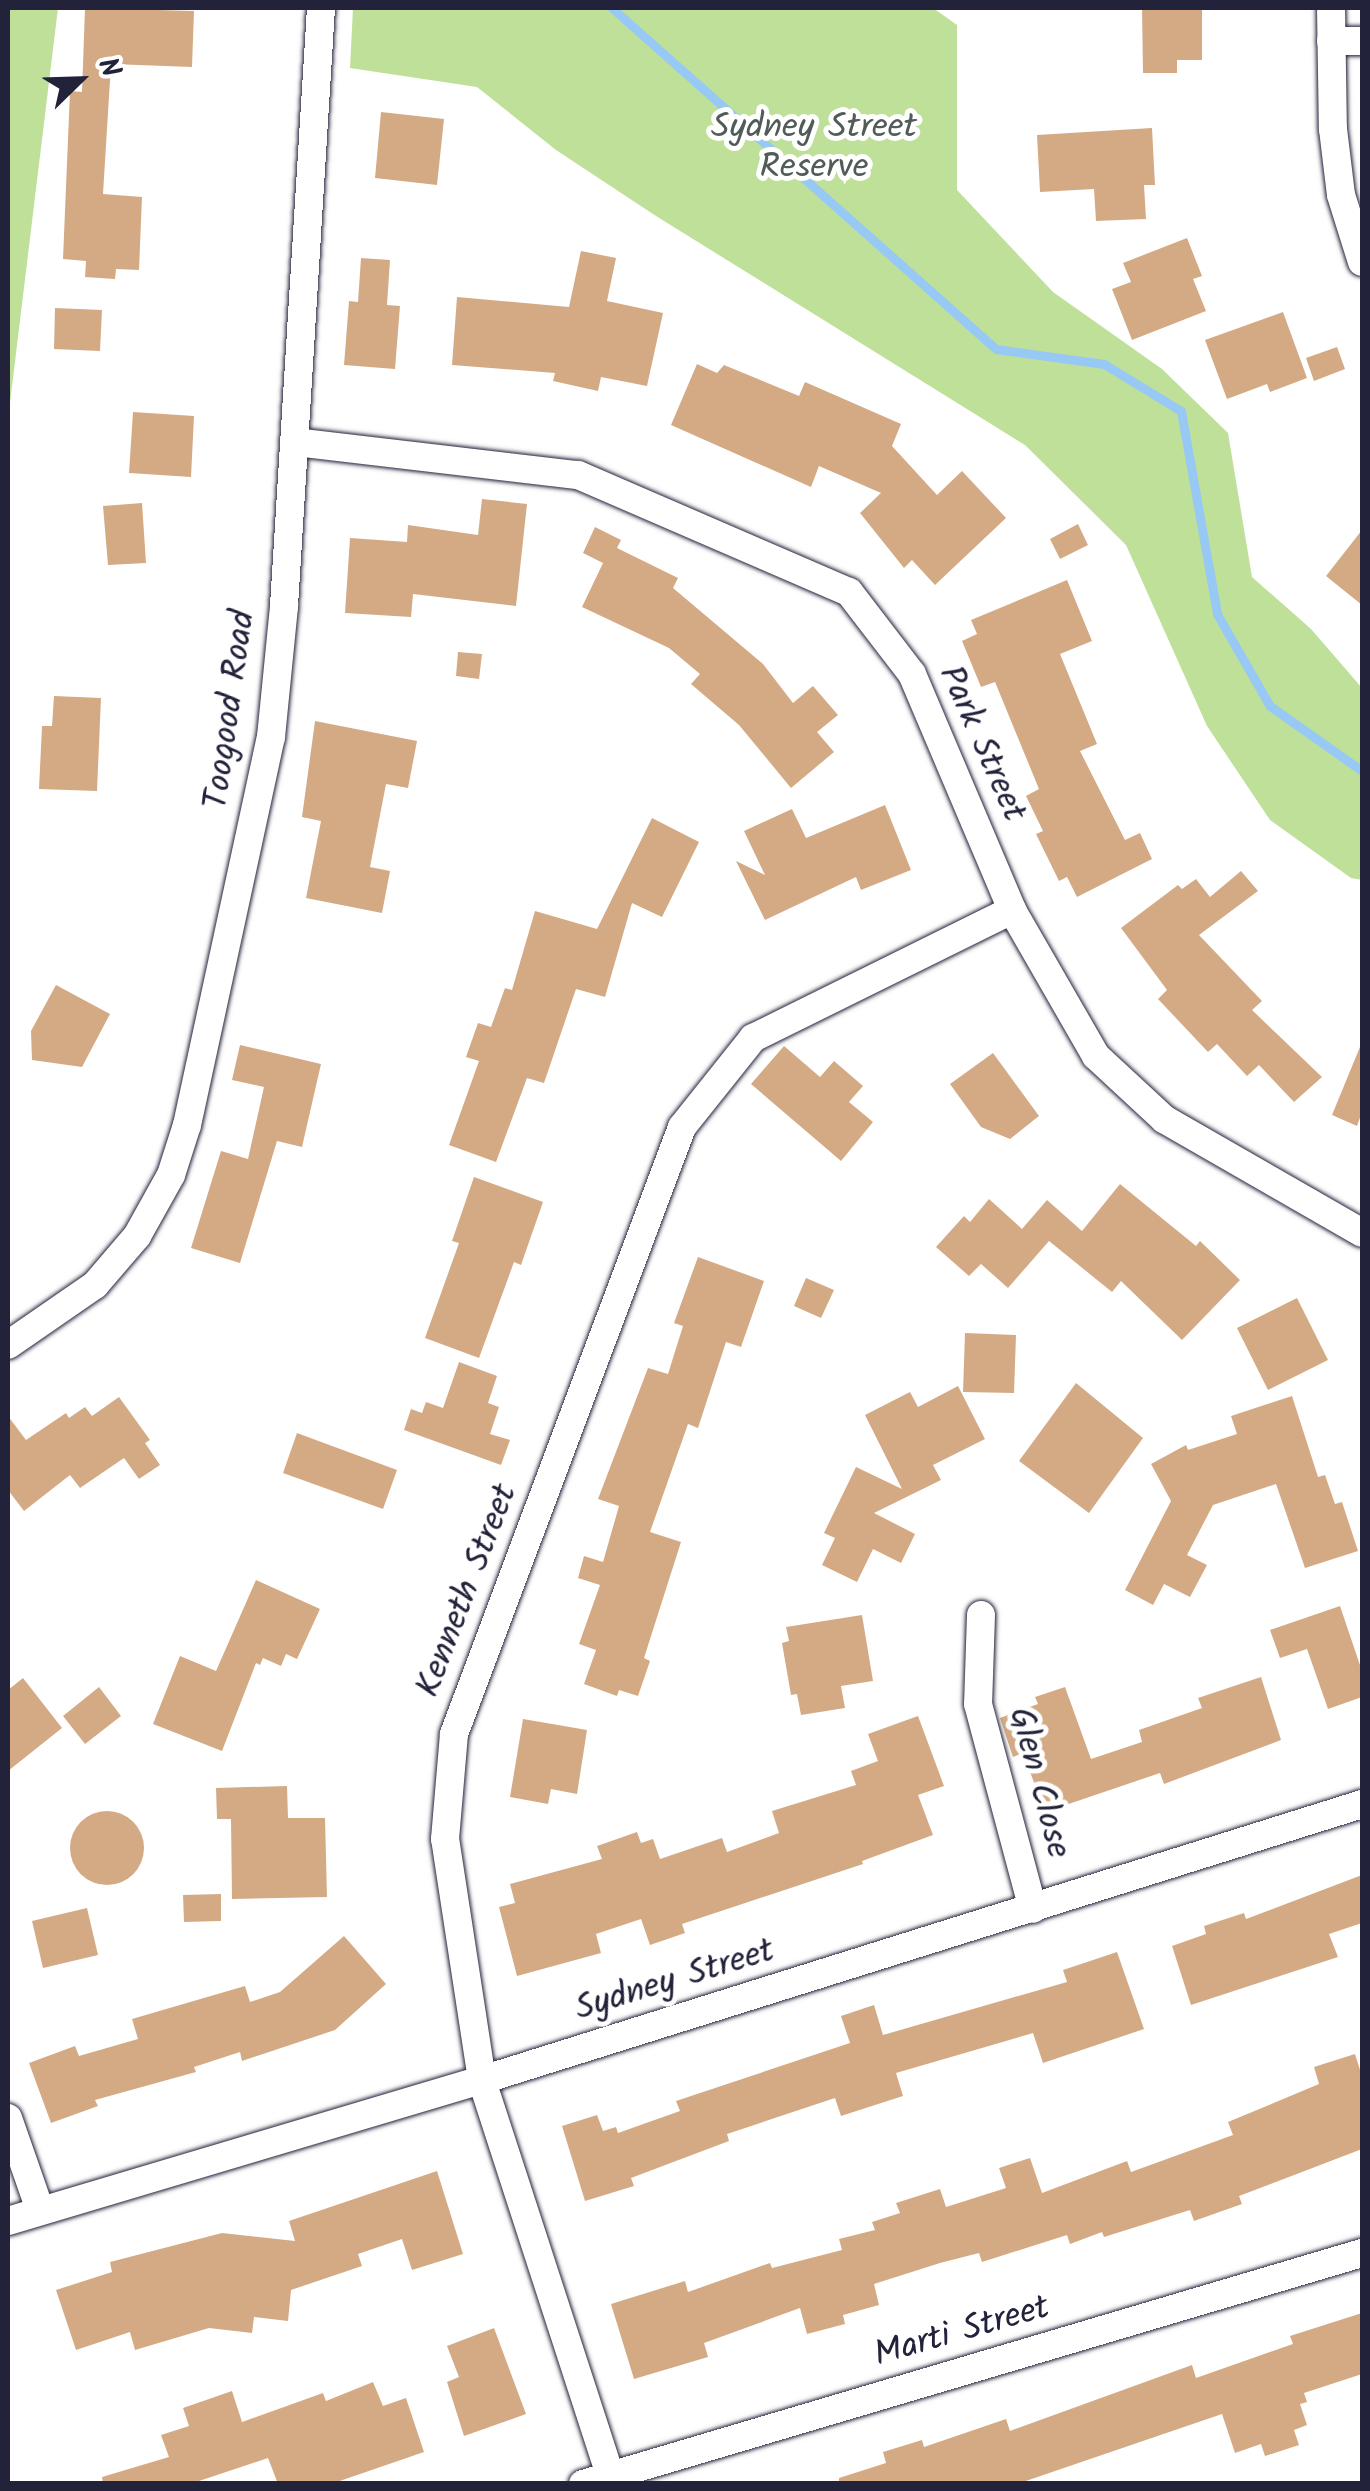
<!DOCTYPE html>
<html>
<head>
<meta charset="utf-8">
<style>
	body { margin:0 }
	#map { position:relative; width:1370px; height:2491px; overflow:hidden; background:#fff; font-family:Kalam,sans-serif }
	div>[style] { position:absolute }
	[style*='--x'] { left:calc(var(--x)*1px); top:calc(var(--y)*1px); width:calc(var(--w)*1px); rotate:calc(var(--a)*1deg) }
	.green>* { inset:0; background:#bee099 }
	.stream>* { height:9px; margin:-4.5px; padding:0 4.5px; transform-origin:4.5px; border-radius:4.5px; background:#98c9f4 }
	.building>* { inset:0; background:#d4aa85 }
	.round { border-radius:50% }
	.roads { filter:drop-shadow(0 0 2px #22223b) drop-shadow(0 0 2px #22223b) }
	.minor>* { height:28px; margin:-14px; padding:0 14px; transform-origin:14px; border-radius:14px; background:#fff }
	span { translate:-50% -50%; white-space:nowrap; text-align:center; line-height:1.15; -webkit-text-stroke:10px #fff; paint-order:stroke }
	.park-label { font-size:35px; color:#515b57 }
	.street-label { font-size:35px; color:#22223b }
	.frame { position:absolute; inset:0; border:10px solid #22223b; pointer-events:none }
	.north { position:absolute; left:30px; top:30px; width:100px; height:100px; -webkit-text-stroke:8px #fff; paint-order:stroke; rotate:67deg; font-size:28px; font-weight:700; line-height:40px; text-align:center; color:#22223b }
	.north::after { content:''; display:block; margin:auto; width:35px; height:45px; background:#22223b; clip-path:polygon(50% 0,100% 100%,50% 72%,0 100%) }
</style>
</head>
<body>
<div id="map">
	<div class="green">
		<i style="clip-path:polygon(8px 8px,58px 8px,8px 419px)"></i>
		<i style="clip-path:polygon(353px 8px,933px 8px,957px 25px,957px 190px,1053px 292px,1162px 369px,1228px 433px,1252px 577px,1311px 629px,1362px 688px,1362px 880px,1351px 878px,1270px 820px,1207px 726px,1126px 545px,1025px 445px,656px 216px,556px 150px,477px 87px,350px 68px)"></i>
	</div>
	<div class="stream">
		<i style="--x:612;--y:8;--w:514;--a:41.61"></i>
		<i style="--x:996;--y:349;--w:109;--a:7.9"></i>
		<i style="--x:1104;--y:364;--w:90;--a:31.4"></i>
		<i style="--x:1181;--y:411;--w:206;--a:79.9"></i>
		<i style="--x:1217;--y:614;--w:106;--a:60.1"></i>
		<i style="--x:1270;--y:706;--w:113;--a:35.2"></i>
	</div>
	<div class="building">
		<i style="clip-path:polygon(85px 8px,194px 11px,192px 67px,111px 64px,103px 194px,142px 197px,139px 270px,116px 269px,115px 279px,85px 277px,86px 261px,63px 259px,70px 91px,82px 92px)"></i>
		<i style="clip-path:polygon(1142px 8px,1202px 8px,1202px 60px,1177px 60px,1177px 73px,1143px 73px)"></i>
		<i style="clip-path:polygon(381px 112px,444px 119px,437px 185px,375px 178px)"></i>
		<i style="clip-path:polygon(1152px 128px,1155px 185px,1144px 185px,1146px 219px,1096px 221px,1094px 189px,1040px 192px,1037px 135px)"></i>
		<i style="clip-path:polygon(1187px 238px,1202px 276px,1193px 279px,1206px 311px,1132px 340px,1112px 289px,1131px 282px,1123px 263px)"></i>
		<i style="clip-path:polygon(581px 251px,616px 258px,607px 301px,663px 313px,647px 386px,601px 377px,598px 391px,553px 381px,555px 373px,452px 365px,457px 297px,569px 307px)"></i>
		<i style="clip-path:polygon(361px 258px,390px 260px,387px 305px,400px 306px,395px 369px,344px 365px,349px 301px,358px 302px)"></i>
		<i style="clip-path:polygon(55px 308px,102px 310px,100px 351px,54px 349px)"></i>
		<i style="clip-path:polygon(1283px 312px,1307px 378px,1270px 392px,1267px 384px,1227px 399px,1205px 340px)"></i>
		<i style="clip-path:polygon(1337px 347px,1345px 369px,1314px 381px,1306px 358px)"></i>
		<i style="clip-path:polygon(697px 364px,717px 373px,724px 365px,799px 396px,805px 382px,901px 424px,892px 446px,937px 495px,962px 471px,1006px 518px,935px 585px,912px 560px,904px 568px,860px 513px,881px 493px,819px 466px,811px 487px,671px 425px)"></i>
		<i style="clip-path:polygon(133px 412px,194px 416px,191px 477px,129px 473px)"></i>
		<i style="clip-path:polygon(482px 499px,527px 504px,516px 606px,413px 594px,411px 617px,345px 613px,350px 538px,407px 542px,408px 525px,478px 535px)"></i>
		<i style="clip-path:polygon(142px 503px,146px 563px,108px 565px,103px 506px)"></i>
		<i style="clip-path:polygon(1078px 524px,1088px 545px,1060px 559px,1050px 539px)"></i>
		<i style="clip-path:polygon(595px 527px,621px 540px,617px 548px,678px 578px,673px 588px,763px 664px,793px 703px,813px 686px,838px 715px,817px 732px,834px 752px,791px 788px,739px 725px,691px 684px,700px 674px,669px 648px,582px 607px,603px 563px,583px 553px)"></i>
		<i style="clip-path:polygon(1362px 530px,1362px 605px,1326px 576px)"></i>
		<i style="clip-path:polygon(1067px 580px,1092px 641px,1060px 654px,1097px 744px,1080px 751px,1125px 840px,1140px 833px,1152px 859px,1077px 897px,1067px 877px,1059px 881px,1036px 834px,1043px 831px,1026px 796px,1039px 789px,995px 682px,981px 687px,962px 641px,977px 634px,971px 620px)"></i>
		<i style="clip-path:polygon(458px 652px,482px 654px,479px 679px,456px 676px)"></i>
		<i style="clip-path:polygon(54px 696px,101px 698px,97px 791px,39px 789px,42px 726px,52px 726px)"></i>
		<i style="clip-path:polygon(315px 721px,417px 741px,408px 788px,386px 784px,370px 867px,390px 871px,382px 913px,306px 898px,321px 821px,302px 817px)"></i>
		<i style="clip-path:polygon(885px 805px,911px 870px,861px 890px,856px 877px,765px 920px,736px 861px,765px 875px,744px 831px,792px 809px,806px 838px)"></i>
		<i style="clip-path:polygon(652px 818px,699px 842px,662px 917px,632px 903px,605px 997px,576px 989px,544px 1083px,527px 1078px,496px 1162px,449px 1145px,479px 1061px,466px 1057px,478px 1023px,491px 1027px,505px 988px,512px 990px,535px 911px,597px 929px)"></i>
		<i style="clip-path:polygon(1241px 871px,1258px 891px,1199px 935px,1262px 1001px,1252px 1010px,1322px 1077px,1294px 1102px,1259px 1065px,1247px 1076px,1217px 1044px,1208px 1052px,1158px 999px,1167px 990px,1121px 928px,1178px 885px,1182px 889px,1196px 879px,1210px 897px)"></i>
		<i style="clip-path:polygon(56px 985px,110px 1014px,82px 1067px,32px 1060px,31px 1031px)"></i>
		<i style="clip-path:polygon(1362px 1042px,1362px 1112px,1357px 1126px,1332px 1115px)"></i>
		<i style="clip-path:polygon(240px 1045px,321px 1064px,302px 1147px,277px 1141px,240px 1263px,191px 1248px,221px 1151px,248px 1159px,264px 1087px,232px 1080px)"></i>
		<i style="clip-path:polygon(784px 1046px,820px 1077px,834px 1061px,863px 1086px,849px 1102px,873px 1122px,841px 1161px,751px 1084px)"></i>
		<i style="clip-path:polygon(993px 1053px,1039px 1116px,1010px 1139px,981px 1127px,950px 1084px)"></i>
		<i style="clip-path:polygon(474px 1177px,543px 1202px,521px 1265px,514px 1262px,479px 1358px,425px 1338px,459px 1243px,452px 1241px)"></i>
		<i style="clip-path:polygon(1120px 1184px,1196px 1246px,1200px 1241px,1240px 1280px,1182px 1340px,1121px 1281px,1112px 1292px,1049px 1241px,1008px 1288px,981px 1264px,969px 1276px,936px 1247px,964px 1216px,970px 1222px,989px 1199px,1022px 1229px,1047px 1200px,1082px 1231px)"></i>
		<i style="clip-path:polygon(698px 1257px,764px 1281px,741px 1347px,726px 1342px,698px 1428px,688px 1424px,650px 1532px,681px 1542px,644px 1658px,650px 1661px,638px 1696px,619px 1690px,617px 1696px,584px 1684px,596px 1650px,579px 1644px,600px 1585px,578px 1578px,584px 1556px,603px 1562px,619px 1506px,598px 1499px,648px 1368px,668px 1374px,683px 1326px,674px 1323px)"></i>
		<i style="clip-path:polygon(806px 1278px,834px 1290px,821px 1318px,794px 1306px)"></i>
		<i style="clip-path:polygon(1297px 1298px,1328px 1360px,1268px 1390px,1237px 1328px)"></i>
		<i style="clip-path:polygon(965px 1333px,1016px 1335px,1014px 1393px,963px 1392px)"></i>
		<i style="clip-path:polygon(459px 1362px,497px 1376px,488px 1403px,499px 1407px,490px 1434px,510px 1440px,501px 1465px,404px 1430px,411px 1409px,422px 1413px,426px 1402px,443px 1408px)"></i>
		<i style="clip-path:polygon(1076px 1383px,1143px 1438px,1089px 1513px,1019px 1461px)"></i>
		<i style="clip-path:polygon(958px 1386px,985px 1439px,933px 1465px,941px 1480px,874px 1513px,915px 1534px,901px 1563px,873px 1549px,857px 1582px,822px 1565px,835px 1538px,824px 1533px,856px 1467px,902px 1489px,865px 1415px,910px 1392px,918px 1407px)"></i>
		<i style="clip-path:polygon(1292px 1396px,1318px 1477px,1325px 1475px,1335px 1504px,1342px 1502px,1358px 1551px,1305px 1568px,1276px 1484px,1213px 1505px,1187px 1555px,1207px 1565px,1190px 1597px,1164px 1584px,1153px 1605px,1125px 1590px,1171px 1501px,1151px 1464px,1186px 1445px,1188px 1450px,1237px 1434px,1231px 1416px)"></i>
		<i style="clip-path:polygon(119px 1397px,150px 1440px,145px 1443px,160px 1465px,139px 1479px,124px 1458px,80px 1488px,70px 1475px,24px 1511px,8px 1490px,8px 1416px,26px 1440px,66px 1413px,69px 1418px,85px 1407px,92px 1416px)"></i>
		<i style="clip-path:polygon(297px 1433px,397px 1470px,383px 1509px,283px 1473px)"></i>
		<i style="clip-path:polygon(256px 1580px,320px 1609px,297px 1659px,286px 1654px,281px 1666px,263px 1658px,260px 1665px,256px 1663px,222px 1751px,153px 1724px,180px 1656px,216px 1671px)"></i>
		<i style="clip-path:polygon(1340px 1606px,1362px 1671px,1362px 1697px,1328px 1709px,1307px 1649px,1280px 1658px,1270px 1630px)"></i>
		<i style="clip-path:polygon(862px 1615px,873px 1681px,841px 1686px,845px 1708px,801px 1715px,797px 1694px,791px 1695px,782px 1643px,789px 1641px,786px 1627px)"></i>
		<i style="clip-path:polygon(1261px 1677px,1281px 1740px,1164px 1784px,1160px 1773px,1045px 1812px,1023px 1753px,1013px 1757px,1000px 1718px,1038px 1704px,1035px 1697px,1065px 1687px,1091px 1759px,1142px 1742px,1139px 1730px,1202px 1708px,1198px 1698px)"></i>
		<i style="clip-path:polygon(23px 1678px,62px 1728px,8px 1771px,8px 1690px)"></i>
		<i style="clip-path:polygon(99px 1687px,121px 1716px,85px 1744px,63px 1716px)"></i>
		<i style="clip-path:polygon(918px 1716px,944px 1786px,918px 1795px,933px 1835px,862px 1861px,863px 1864px,682px 1924px,685px 1933px,650px 1945px,641px 1919px,596px 1934px,601px 1953px,517px 1976px,499px 1907px,515px 1903px,510px 1884px,602px 1859px,597px 1846px,637px 1832px,641px 1843px,653px 1839px,660px 1859px,722px 1838px,727px 1852px,779px 1833px,772px 1811px,856px 1785px,851px 1771px,878px 1761px,868px 1734px)"></i>
		<i style="clip-path:polygon(523px 1719px,587px 1730px,577px 1794px,551px 1789px,548px 1804px,510px 1797px)"></i>
		<i style="clip-path:polygon(287px 1786px,288px 1818px,325px 1818px,327px 1897px,232px 1899px,231px 1819px,217px 1819px,216px 1788px)"></i>
		<i class="round" style="left:70px;top:1811px;width:74px;height:74px"></i>
		<i style="clip-path:polygon(1362px 1875px,1362px 1923px,1329px 1934px,1338px 1957px,1191px 2005px,1172px 1946px,1206px 1934px,1204px 1926px,1244px 1913px,1246px 1919px)"></i>
		<i style="clip-path:polygon(221px 1894px,221px 1921px,184px 1922px,183px 1895px)"></i>
		<i style="clip-path:polygon(87px 1908px,98px 1955px,43px 1968px,32px 1921px)"></i>
		<i style="clip-path:polygon(344px 1936px,386px 1984px,335px 2030px,242px 2061px,240px 2052px,194px 2067px,196px 2072px,95px 2100px,98px 2106px,51px 2123px,29px 2063px,75px 2046px,79px 2056px,138px 2039px,132px 2019px,245px 1986px,250px 2002px,280px 1992px)"></i>
		<i style="clip-path:polygon(1117px 1952px,1144px 2029px,1043px 2063px,1033px 2033px,896px 2073px,903px 2096px,841px 2116px,835px 2098px,727px 2134px,729px 2141px,631px 2178px,634px 2186px,585px 2201px,562px 2126px,597px 2115px,603px 2131px,616px 2127px,618px 2133px,680px 2111px,676px 2101px,850px 2043px,841px 2016px,874px 2005px,883px 2035px,1067px 1982px,1063px 1970px)"></i>
		<i style="clip-path:polygon(1355px 2054px,1362px 2076px,1362px 2149px,1239px 2196px,1242px 2204px,1194px 2221px,1190px 2210px,1104px 2237px,1102px 2232px,1070px 2244px,1067px 2235px,982px 2262px,979px 2253px,940px 2263px,874px 2284px,879px 2305px,843px 2315px,845px 2324px,807px 2334px,800px 2308px,704px 2343px,708px 2357px,634px 2379px,611px 2304px,685px 2281px,688px 2292px,770px 2263px,772px 2268px,842px 2250px,839px 2239px,875px 2230px,872px 2222px,900px 2213px,896px 2203px,940px 2189px,946px 2207px,1006px 2188px,999px 2168px,1030px 2158px,1042px 2193px,1127px 2161px,1131px 2172px,1233px 2135px,1228px 2122px,1319px 2084px,1314px 2067px)"></i>
		<i style="clip-path:polygon(437px 2171px,463px 2254px,412px 2270px,402px 2239px,358px 2254px,362px 2266px,291px 2290px,288px 2321px,254px 2317px,252px 2333px,209px 2328px,135px 2350px,130px 2332px,76px 2350px,56px 2290px,112px 2272px,110px 2262px,222px 2233px,295px 2241px,289px 2221px)"></i>
		<i style="clip-path:polygon(1362px 2313px,1362px 2374px,1304px 2393px,1307px 2402px,1300px 2404px,1307px 2425px,1294px 2430px,1299px 2445px,1265px 2456px,1261px 2444px,1235px 2453px,1222px 2414px,1017px 2484px,839px 2484px,839px 2478px,886px 2463px,883px 2452px,922px 2440px,924px 2447px,1006px 2419px,1010px 2431px,1192px 2365px,1196px 2378px,1293px 2344px,1290px 2336px)"></i>
		<i style="clip-path:polygon(494px 2328px,526px 2414px,464px 2436px,447px 2382px,459px 2377px,447px 2346px)"></i>
		<i style="clip-path:polygon(373px 2382px,383px 2406px,406px 2398px,424px 2452px,331px 2484px,278px 2484px,268px 2458px,190px 2484px,103px 2484px,102px 2477px,169px 2457px,161px 2435px,189px 2426px,183px 2408px,232px 2391px,242px 2422px,323px 2393px,326px 2401px)"></i>
	</div>
	<div class="roads">
		<div class="minor">
			<i style="--x:1331;--y:8;--w:121;--a:89.1"></i>
			<i style="--x:1333;--y:129;--w:66;--a:83.1"></i>
			<i style="--x:1341;--y:195;--w:70;--a:72.6"></i>
			<i style="--x:1331;--y:41;--w:31;--a:0"></i>
			<i style="--x:295;--y:442;--w:285;--a:6.7"></i>
			<i style="--x:578;--y:475;--w:295;--a:23.4"></i>
			<i style="--x:849;--y:592;--w:103;--a:52.5"></i>
			<i style="--x:912;--y:674;--w:256;--a:67"></i>
			<i style="--x:1012;--y:910;--w:168;--a:60.1"></i>
			<i style="--x:1096;--y:1056;--w:93;--a:42.8"></i>
			<i style="--x:1164;--y:1119;--w:228;--a:29.9"></i>
			<i style="--x:8;--y:1345;--w:106;--a:-34.6"></i>
			<i style="--x:95;--y:1285;--w:65;--a:-49.4"></i>
			<i style="--x:137;--y:1236;--w:70;--a:-60.9"></i>
			<i style="--x:171;--y:1175;--w:52;--a:-72.3"></i>
			<i style="--x:187;--y:1125;--w:397;--a:-77.8"></i>
			<i style="--x:271;--y:737;--w:132;--a:-84.3"></i>
			<i style="--x:284;--y:606;--w:599;--a:-86.46"></i>
			<i style="--x:981;--y:1615;--w:89;--a:91.9"></i>
			<i style="--x:978;--y:1704;--w:212;--a:75"></i>
			<i style="--x:8;--y:2118;--w:97;--a:70.8"></i>
			<i style="--x:8;--y:2221;--w:495;--a:-16.6"></i>
			<i style="--x:482;--y:2080;--w:922;--a:-17.41"></i>
			<i style="--x:583;--y:2484;--w:813;--a:-16.52"></i>
			<i style="--x:613;--y:2484;--w:425;--a:-108"></i>
			<i style="--x:482;--y:2080;--w:244;--a:-98.7"></i>
			<i style="--x:445;--y:1839;--w:105;--a:-85.1"></i>
			<i style="--x:454;--y:1734;--w:648;--a:-69.41"></i>
			<i style="--x:682;--y:1127;--w:114;--a:-51.4"></i>
			<i style="--x:753;--y:1038;--w:289;--a:-26.3"></i>
		</div>
	</div>
	<div class="park-label">
		<span style="left:814px;top:148px">Sydney Street<br>Reserve</span>
	</div>
	<div class="street-label">
		<span style="left:231px;top:710px;rotate:-82deg">Toogood Road</span>
		<span style="left:981px;top:744px;rotate:66deg">Park Street</span>
		<span style="left:468px;top:1591px;rotate:-69deg">Kenneth Street</span>
		<span style="left:1038px;top:1783px;rotate:75deg">Glen Close</span>
		<span style="left:675px;top:1981px;rotate:-17deg">Sydney Street</span>
		<span style="left:962px;top:2332px;rotate:-16deg">Marti Street</span>
	</div>
	<div class="frame"></div>
	<div class="north">N</div>
</div>
</body>
</html>
